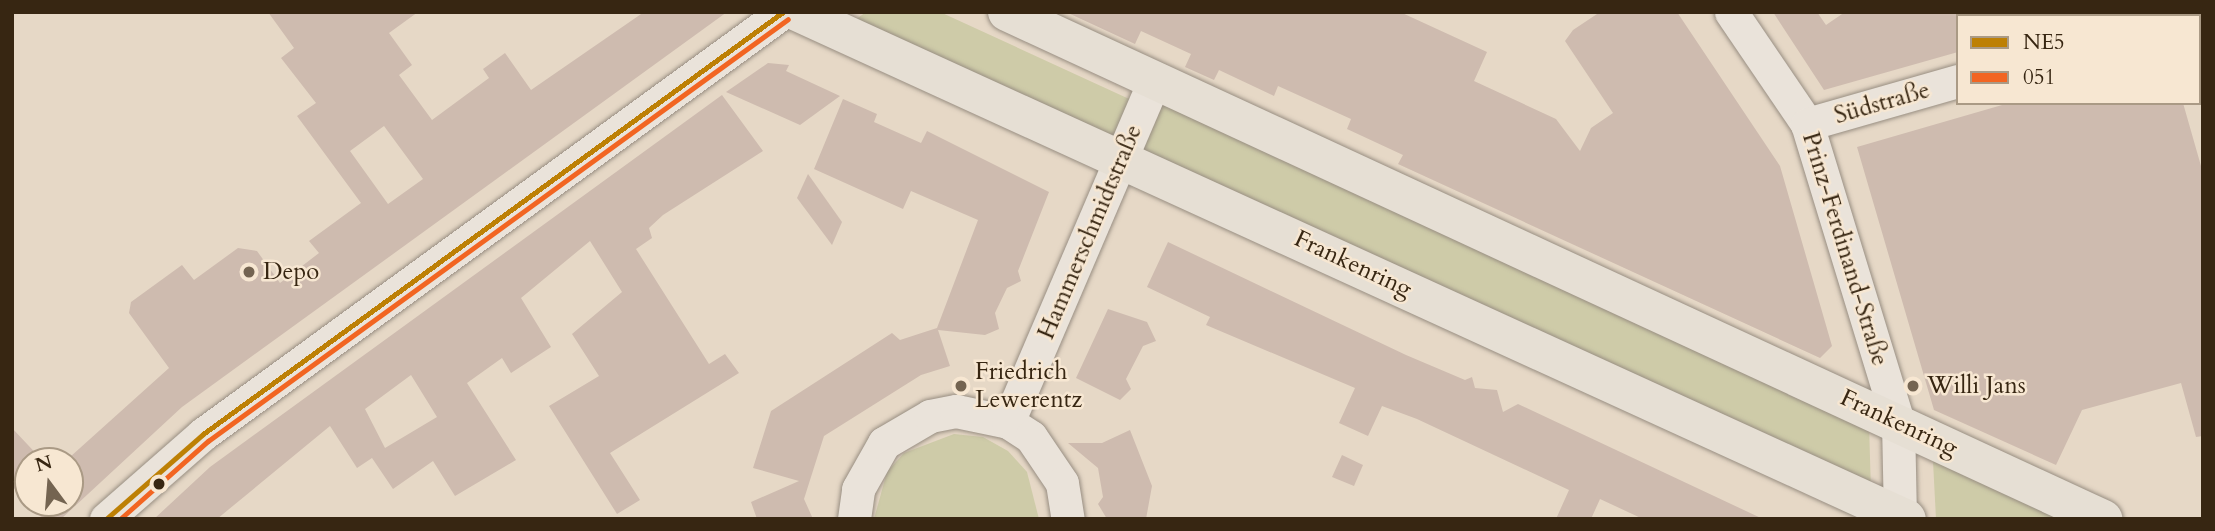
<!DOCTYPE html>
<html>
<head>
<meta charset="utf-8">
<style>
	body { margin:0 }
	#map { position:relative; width:2215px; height:531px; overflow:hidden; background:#e6d8c6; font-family:Cardo,serif }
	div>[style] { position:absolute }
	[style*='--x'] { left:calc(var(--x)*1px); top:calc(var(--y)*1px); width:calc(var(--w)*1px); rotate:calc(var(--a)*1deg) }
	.green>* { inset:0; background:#cecba8 }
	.building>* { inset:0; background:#cebbaf }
	.roads { filter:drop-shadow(0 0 2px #988e82) drop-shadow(0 0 2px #988e82) }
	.minor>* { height:33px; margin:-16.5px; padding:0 16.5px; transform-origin:16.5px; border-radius:16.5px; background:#eae3da }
	.major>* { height:38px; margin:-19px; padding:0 19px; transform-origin:19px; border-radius:19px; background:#e6dfd4 }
	.bus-1>* { height:5px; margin:-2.5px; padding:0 2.5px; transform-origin:2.5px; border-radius:2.5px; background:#bd8005 }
	.bus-2>* { height:5px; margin:-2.5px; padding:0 2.5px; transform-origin:2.5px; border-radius:2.5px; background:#f26522 }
	.dots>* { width:19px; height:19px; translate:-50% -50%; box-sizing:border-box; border:4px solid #f7e7d2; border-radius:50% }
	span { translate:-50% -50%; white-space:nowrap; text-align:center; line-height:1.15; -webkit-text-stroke:5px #f7e7d2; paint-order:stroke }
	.street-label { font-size:24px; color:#372612 }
	.poi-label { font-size:24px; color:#372612 }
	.left { translate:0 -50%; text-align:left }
	.frame { position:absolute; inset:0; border:14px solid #372612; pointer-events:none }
	.legend { position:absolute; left:1956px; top:14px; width:245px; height:91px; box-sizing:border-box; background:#f7e7d2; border:2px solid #aa9a85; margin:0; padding:9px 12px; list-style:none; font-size:21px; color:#372612 }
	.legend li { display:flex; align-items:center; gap:14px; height:35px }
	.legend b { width:35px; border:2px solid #aa9a85 }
	.north { position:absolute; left:14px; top:447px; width:70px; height:70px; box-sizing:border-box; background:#f7e7d2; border:2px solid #aa9a85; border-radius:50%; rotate:344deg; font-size:19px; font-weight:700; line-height:28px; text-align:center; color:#372612 }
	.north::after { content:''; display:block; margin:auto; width:24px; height:32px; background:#746451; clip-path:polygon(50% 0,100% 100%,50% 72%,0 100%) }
</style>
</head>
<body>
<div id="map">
	<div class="green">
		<i style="clip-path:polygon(866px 12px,940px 12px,1127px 98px,1173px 105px,1869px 424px,1871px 492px,851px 23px)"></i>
		<i style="clip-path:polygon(954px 434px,983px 437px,1008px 451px,1027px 472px,1039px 519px,874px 519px,887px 472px,904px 453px)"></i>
		<i style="clip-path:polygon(1933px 461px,2078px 519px,1936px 519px)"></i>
	</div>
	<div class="building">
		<i style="clip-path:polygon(evenodd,268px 12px,418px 12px,389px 33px,412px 65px,399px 75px,432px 120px,489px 78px,483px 69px,505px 53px,531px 90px,644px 12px,727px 12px,182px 407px,61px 519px,43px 519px,28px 503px,70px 503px,70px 457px,169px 368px,129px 313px,131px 302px,182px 265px,194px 280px,238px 248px,257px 251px,280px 283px,319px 253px,309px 241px,361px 203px,297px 116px,316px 103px,281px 58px,294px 48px,268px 12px,384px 126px,423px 179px,388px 204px,350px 151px,384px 126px)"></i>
		<i style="clip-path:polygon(1066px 12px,1400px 12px,1487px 52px,1474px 81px,1556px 119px,1580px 151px,1591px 128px,1613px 113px,1565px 41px,1573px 30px,1600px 12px,1677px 12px,1780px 166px,1832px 346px,1820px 358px,1398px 164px,1403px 155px,1347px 129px,1351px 119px,1278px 86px,1274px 96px,1219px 70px,1214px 80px,1185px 67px,1191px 54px,1141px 31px,1135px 44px)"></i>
		<i style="clip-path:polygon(1773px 12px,1817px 12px,1826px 25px,1845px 12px,1958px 12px,1958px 52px,1824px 90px)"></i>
		<i style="clip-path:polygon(768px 63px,789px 65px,786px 71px,840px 96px,800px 125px,726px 92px)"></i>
		<i style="clip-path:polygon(evenodd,722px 95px,763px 151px,663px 215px,649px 228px,652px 238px,636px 249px,709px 364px,725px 354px,739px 373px,610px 453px,640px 500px,617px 514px,549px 406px,599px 376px,572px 334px,622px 292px,590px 241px,521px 298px,551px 347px,511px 373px,502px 358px,467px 383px,516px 460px,455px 496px,433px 461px,393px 489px,372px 458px,357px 468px,330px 426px,217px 519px,154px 519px,210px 467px,722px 95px,411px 375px,437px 417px,385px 448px,365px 409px,411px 375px)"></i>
		<i style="clip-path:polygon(843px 99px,877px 114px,874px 122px,921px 143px,927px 131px,1049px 192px,1018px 271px,1021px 281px,1007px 288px,995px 313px,999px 329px,985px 335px,938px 330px,950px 366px,921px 375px,824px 436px,804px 499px,813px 519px,757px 519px,751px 502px,799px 481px,753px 468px,771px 411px,892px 333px,900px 340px,937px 328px,978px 220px,911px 191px,903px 209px,814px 169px)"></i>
		<i style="clip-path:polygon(2009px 103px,2183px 103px,2203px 173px,2203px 436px,2196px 437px,2181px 383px,2082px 410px,2056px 465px,1934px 410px,1857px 147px)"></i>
		<i style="clip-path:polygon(808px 174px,842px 222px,832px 245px,797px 198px)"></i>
		<i style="clip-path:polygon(1168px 242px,1406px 355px,1465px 380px,1472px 377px,1475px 388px,1497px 390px,1503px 412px,1518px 404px,1763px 519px,1643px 519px,1600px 499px,1591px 519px,1556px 519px,1569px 490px,1417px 419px,1382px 406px,1368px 436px,1339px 423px,1355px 388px,1206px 325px,1210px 317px,1147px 287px)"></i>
		<i style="clip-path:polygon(1108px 309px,1147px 322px,1156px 341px,1143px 346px,1126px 379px,1131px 389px,1120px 400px,1076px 378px)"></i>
		<i style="clip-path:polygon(12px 428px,43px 461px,28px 461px,28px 503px,12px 486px)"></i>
		<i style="clip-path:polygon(1130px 430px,1152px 486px,1146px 519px,1107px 519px,1098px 504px,1103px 497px,1098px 468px,1068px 443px,1102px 443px)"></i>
		<i style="clip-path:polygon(1342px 455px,1363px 465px,1354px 486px,1332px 477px)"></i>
	</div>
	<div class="roads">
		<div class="minor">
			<i style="--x:1731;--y:12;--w:135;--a:55.8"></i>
			<i style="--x:1807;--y:124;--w:312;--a:73"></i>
			<i style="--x:1898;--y:422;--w:97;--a:88.8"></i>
			<i style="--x:2189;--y:16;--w:13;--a:-18"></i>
			<i style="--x:1807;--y:124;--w:157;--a:-15.9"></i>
			<i style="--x:1008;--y:422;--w:371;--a:-66.8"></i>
			<i style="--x:106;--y:519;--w:129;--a:-41.2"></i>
			<i style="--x:203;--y:434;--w:717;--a:-36.04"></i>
			<i style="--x:854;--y:519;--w:30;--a:-82"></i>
			<i style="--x:858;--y:489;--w:53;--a:-60.5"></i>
			<i style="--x:884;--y:443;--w:53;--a:-30.4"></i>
			<i style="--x:930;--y:416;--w:26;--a:-11"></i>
			<i style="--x:956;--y:411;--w:53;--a:11.9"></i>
			<i style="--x:1008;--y:422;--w:27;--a:33"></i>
			<i style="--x:1031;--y:437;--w:55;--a:56"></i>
			<i style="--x:1062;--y:483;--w:36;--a:81"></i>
		</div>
		<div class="major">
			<i style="--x:797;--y:12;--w:1220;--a:24.55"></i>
			<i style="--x:1007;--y:12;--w:1208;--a:24.82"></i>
		</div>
	</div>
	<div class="bus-1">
		<i style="--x:106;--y:519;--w:129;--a:-41.2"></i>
		<i style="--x:203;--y:434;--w:717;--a:-36.04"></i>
	</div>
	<div class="bus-2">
		<i style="--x:120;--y:519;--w:118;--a:-41.6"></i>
		<i style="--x:208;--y:441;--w:717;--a:-36.04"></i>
	</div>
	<div class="dots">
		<i style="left:249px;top:272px;background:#746451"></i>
		<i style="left:961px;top:386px;background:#746451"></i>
		<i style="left:1913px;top:386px;background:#746451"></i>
		<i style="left:159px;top:484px;background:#372612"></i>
	</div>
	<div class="street-label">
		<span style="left:1882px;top:103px;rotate:-16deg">Südstraße</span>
		<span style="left:1090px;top:232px;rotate:-67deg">Hammerschmidtstraße</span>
		<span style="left:1845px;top:249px;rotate:73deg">Prinz-Ferdinand-Straße</span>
		<span style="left:1353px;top:264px;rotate:25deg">Frankenring</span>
		<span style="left:1899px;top:423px;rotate:25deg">Frankenring</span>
	</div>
	<div class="poi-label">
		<span class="left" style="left:263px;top:272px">Depo</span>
		<span class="left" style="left:975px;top:386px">Friedrich<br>Lewerentz</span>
		<span class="left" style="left:1927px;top:386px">Willi Jans</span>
	</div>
	<div class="frame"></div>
	<ul class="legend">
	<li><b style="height:9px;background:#bd8005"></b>NE5</li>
	<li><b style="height:9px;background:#f26522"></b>051</li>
	</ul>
	<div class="north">N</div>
</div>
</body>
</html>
